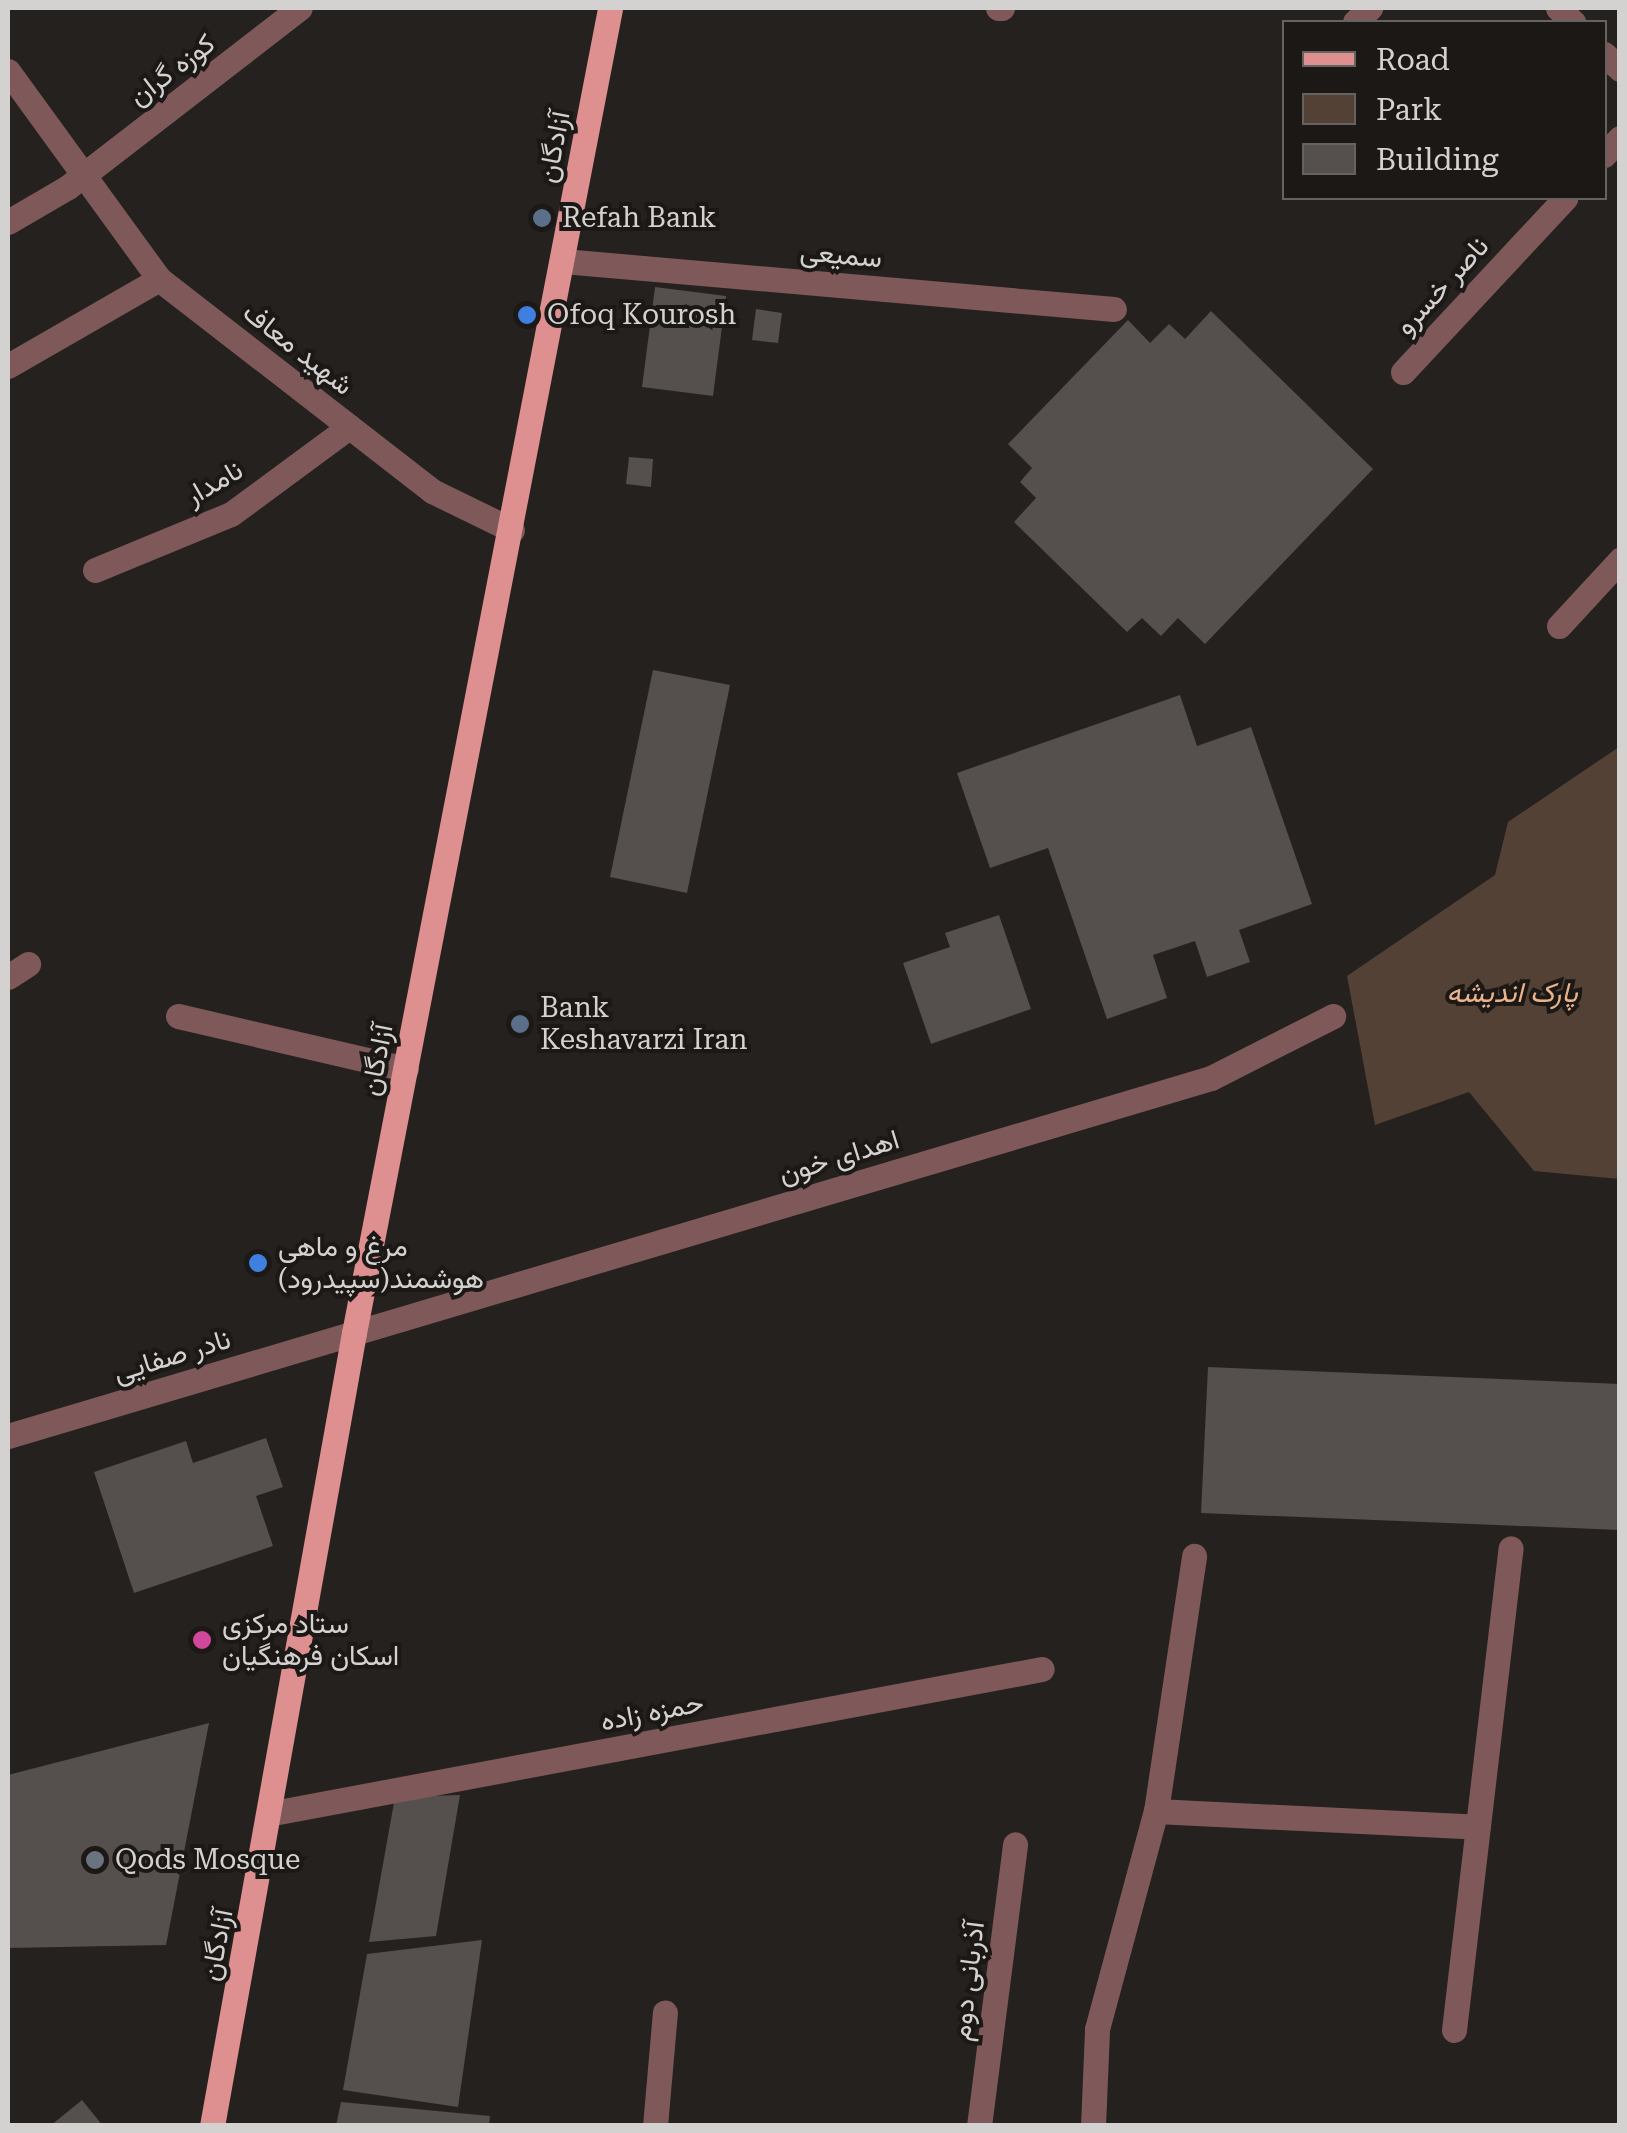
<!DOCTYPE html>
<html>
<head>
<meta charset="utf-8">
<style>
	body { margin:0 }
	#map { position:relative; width:1627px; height:2133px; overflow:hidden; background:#25211e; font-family:"Roboto Serif",Vazirmatn,serif }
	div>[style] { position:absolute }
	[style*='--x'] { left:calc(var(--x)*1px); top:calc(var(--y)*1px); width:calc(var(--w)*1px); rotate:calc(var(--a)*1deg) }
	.green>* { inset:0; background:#544135 }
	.building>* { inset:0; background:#554f4e }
	.minor>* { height:25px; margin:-12.5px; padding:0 12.5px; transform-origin:12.5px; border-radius:12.5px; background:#7f5959 }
	.major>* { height:25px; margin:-12.5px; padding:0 12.5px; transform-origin:12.5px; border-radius:12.5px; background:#de8f8f }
	.dots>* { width:28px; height:28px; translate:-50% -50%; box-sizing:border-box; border:5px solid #1b1815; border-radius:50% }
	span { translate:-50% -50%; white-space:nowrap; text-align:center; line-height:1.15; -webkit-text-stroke:8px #1b1815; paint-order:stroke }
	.street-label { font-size:28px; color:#d4d2d0 }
	.poi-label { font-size:28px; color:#d4d2d0 }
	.left { translate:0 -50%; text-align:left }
	.park-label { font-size:28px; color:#ebb38c; font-style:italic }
	.frame { position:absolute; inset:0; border:10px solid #d4d2d0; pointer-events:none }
	.legend { position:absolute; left:1282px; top:20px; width:325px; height:180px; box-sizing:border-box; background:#1b1815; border:2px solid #656260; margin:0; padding:12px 18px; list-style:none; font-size:30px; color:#d4d2d0 }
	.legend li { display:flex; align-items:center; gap:20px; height:50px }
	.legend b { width:50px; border:2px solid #656260 }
</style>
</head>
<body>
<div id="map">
	<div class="green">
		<i style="clip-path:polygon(1619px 747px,1619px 1179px,1534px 1171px,1469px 1092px,1375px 1125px,1347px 976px,1495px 875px,1508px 822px)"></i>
	</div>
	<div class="building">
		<i style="clip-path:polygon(655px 287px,726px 296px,713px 396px,642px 387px)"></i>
		<i style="clip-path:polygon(756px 309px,782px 313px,778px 343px,752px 340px)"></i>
		<i style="clip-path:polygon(1211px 311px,1373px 469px,1205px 644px,1178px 618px,1161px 636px,1142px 618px,1127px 632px,1014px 522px,1036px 498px,1020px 482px,1032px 468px,1008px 444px,1128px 320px,1150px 343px,1169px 324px,1185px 339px)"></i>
		<i style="clip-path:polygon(629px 457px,653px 459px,651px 487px,626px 484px)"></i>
		<i style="clip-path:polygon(653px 670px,730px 685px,687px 893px,610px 877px)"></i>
		<i style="clip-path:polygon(1180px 695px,1197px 746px,1251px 727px,1312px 904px,1239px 930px,1250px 962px,1207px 977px,1195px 941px,1153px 955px,1167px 998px,1107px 1019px,1048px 848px,990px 868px,957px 773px)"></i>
		<i style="clip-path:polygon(999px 915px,1031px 1009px,931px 1044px,903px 963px,950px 947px,945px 933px)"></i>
		<i style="clip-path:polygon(1208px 1367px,1620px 1384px,1620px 1530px,1201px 1513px)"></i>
		<i style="clip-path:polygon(266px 1438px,283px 1487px,256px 1496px,273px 1546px,134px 1593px,94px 1472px,186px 1441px,193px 1463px)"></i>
		<i style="clip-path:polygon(209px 1723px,166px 1945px,8px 1948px,8px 1775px)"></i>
		<i style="clip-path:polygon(460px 1795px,436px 1936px,369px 1942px,395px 1797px)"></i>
		<i style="clip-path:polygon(482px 1940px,458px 2107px,343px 2090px,367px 1954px)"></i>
		<i style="clip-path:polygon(82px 2100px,103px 2126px,50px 2126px)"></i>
		<i style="clip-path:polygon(341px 2102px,490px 2116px,489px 2126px,336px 2126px)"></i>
	</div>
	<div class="minor">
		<i style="--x:998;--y:8;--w:4;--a:0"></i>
		<i style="--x:1558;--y:8;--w:21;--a:43"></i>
		<i style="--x:1355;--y:22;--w:21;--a:-43"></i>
		<i style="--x:1604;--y:54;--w:22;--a:43"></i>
		<i style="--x:8;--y:71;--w:257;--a:54"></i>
		<i style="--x:159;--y:279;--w:346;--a:37.8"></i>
		<i style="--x:432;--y:491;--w:89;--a:26"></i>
		<i style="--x:1604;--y:155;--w:23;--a:-47"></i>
		<i style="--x:8;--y:222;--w:69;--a:-30.3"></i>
		<i style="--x:68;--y:187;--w:293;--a:-37.7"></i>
		<i style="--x:563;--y:261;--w:553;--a:4.98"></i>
		<i style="--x:8;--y:366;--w:174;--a:-29.9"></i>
		<i style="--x:1403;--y:372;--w:238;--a:-47"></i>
		<i style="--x:95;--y:570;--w:147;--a:-22.4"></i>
		<i style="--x:231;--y:514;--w:147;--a:-36.4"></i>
		<i style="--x:1559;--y:626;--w:90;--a:-47.3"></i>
		<i style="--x:8;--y:977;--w:24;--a:-33"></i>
		<i style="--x:178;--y:1016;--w:234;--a:13.1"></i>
		<i style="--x:8;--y:1436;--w:1255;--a:-16.57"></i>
		<i style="--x:1211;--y:1078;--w:137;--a:-26.9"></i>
		<i style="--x:1156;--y:1811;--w:258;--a:-81.5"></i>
		<i style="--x:273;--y:1813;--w:782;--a:-10.61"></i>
		<i style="--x:1454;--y:2030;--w:485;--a:-83.3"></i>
		<i style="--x:655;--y:2126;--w:114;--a:-85"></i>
		<i style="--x:979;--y:2126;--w:284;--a:-82.7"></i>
		<i style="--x:1093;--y:2126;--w:97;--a:-87.6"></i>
		<i style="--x:1097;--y:2029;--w:226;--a:-74.9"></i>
		<i style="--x:1156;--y:1811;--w:322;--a:2.8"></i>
	</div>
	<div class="major">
		<i style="--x:212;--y:2126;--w:806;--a:-79.85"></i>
		<i style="--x:354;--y:1333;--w:1350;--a:-79.06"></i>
	</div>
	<div class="dots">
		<i style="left:542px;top:218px;background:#5c6f8a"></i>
		<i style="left:527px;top:315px;background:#3f7fe0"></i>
		<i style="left:520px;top:1024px;background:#5c6f8a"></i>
		<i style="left:258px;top:1263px;background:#3f7fe0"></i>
		<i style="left:202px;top:1640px;background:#d1479c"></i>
		<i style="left:95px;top:1860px;background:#6b7280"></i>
	</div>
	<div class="street-label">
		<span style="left:172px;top:70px;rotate:-37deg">کوزه گران</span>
		<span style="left:554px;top:147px;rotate:-79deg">آزادگان</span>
		<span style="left:841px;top:255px;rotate:5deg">سمیعی</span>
		<span style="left:1442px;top:286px;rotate:-47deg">ناصر خسرو</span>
		<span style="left:298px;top:349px;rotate:38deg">شهید معاف</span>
		<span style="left:214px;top:483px;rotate:-30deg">نامدار</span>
		<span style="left:377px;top:1060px;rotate:-79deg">آزادگان</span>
		<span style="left:839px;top:1157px;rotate:-17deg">اهدای خون</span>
		<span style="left:172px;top:1356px;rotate:-17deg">نادر صفایی</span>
		<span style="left:652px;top:1712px;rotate:-11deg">حمزه زاده</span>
		<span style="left:217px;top:1945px;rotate:-79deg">آزادگان</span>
		<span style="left:968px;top:1981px;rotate:-83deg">آذربانی دوم</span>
	</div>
	<div class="poi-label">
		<span class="left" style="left:562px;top:218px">Refah Bank</span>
		<span class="left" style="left:547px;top:315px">Ofoq Kourosh</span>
		<span class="left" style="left:540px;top:1024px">Bank<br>Keshavarzi Iran</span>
		<span class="left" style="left:278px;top:1263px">مرغ و ماهی<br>هوشمند(سپیدرود)</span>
		<span class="left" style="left:222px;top:1640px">ستاد مرکزی<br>اسکان فرهنگیان</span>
		<span class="left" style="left:115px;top:1860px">Qods Mosque</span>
	</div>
	<div class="park-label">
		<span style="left:1512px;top:993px">پارک اندیشه</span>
	</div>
	<div class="frame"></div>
	<ul class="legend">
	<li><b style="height:12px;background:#de8f8f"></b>Road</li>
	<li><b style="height:28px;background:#544135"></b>Park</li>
	<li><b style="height:28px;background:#554f4e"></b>Building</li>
	</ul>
</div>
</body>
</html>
